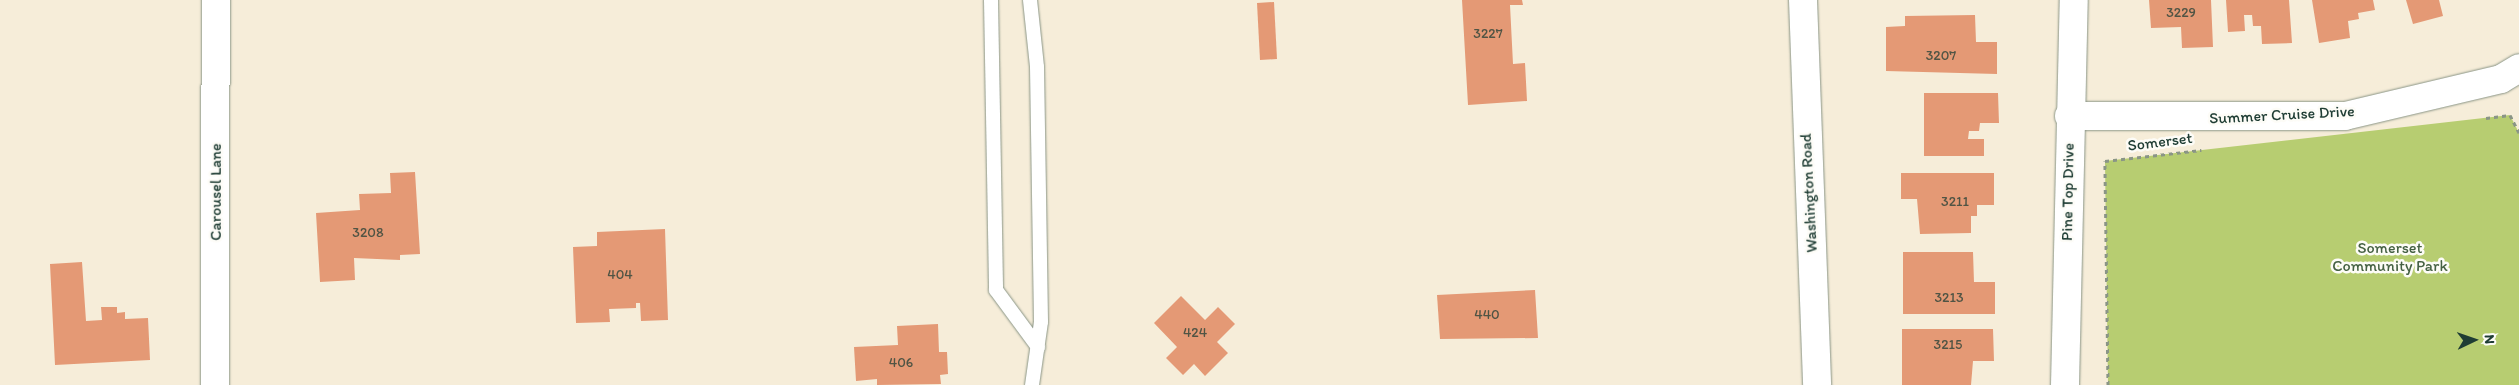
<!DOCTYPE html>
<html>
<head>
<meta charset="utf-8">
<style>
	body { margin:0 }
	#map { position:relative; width:2519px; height:385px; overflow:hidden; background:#f6edd9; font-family:Itim,sans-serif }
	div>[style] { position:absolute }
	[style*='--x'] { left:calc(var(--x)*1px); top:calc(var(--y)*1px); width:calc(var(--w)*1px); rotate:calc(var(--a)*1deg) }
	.green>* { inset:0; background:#b7cd71 }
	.building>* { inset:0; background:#e49975 }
	.path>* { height:3px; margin-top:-1.5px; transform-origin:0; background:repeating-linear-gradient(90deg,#8a9586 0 4px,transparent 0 8px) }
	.roads { filter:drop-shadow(0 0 1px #8a9586) drop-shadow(0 0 1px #8a9586) }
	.service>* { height:14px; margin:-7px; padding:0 7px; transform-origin:7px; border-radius:7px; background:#fff }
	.minor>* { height:28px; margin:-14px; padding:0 14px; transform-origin:14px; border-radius:14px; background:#fff }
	span { translate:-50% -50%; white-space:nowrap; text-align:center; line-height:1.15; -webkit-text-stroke:5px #fdfcf7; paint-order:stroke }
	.number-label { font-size:14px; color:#505444 }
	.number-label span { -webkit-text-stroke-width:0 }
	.street-label { font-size:16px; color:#1f3d34 }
	.park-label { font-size:16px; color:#456143 }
	.north { position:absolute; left:2449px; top:315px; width:50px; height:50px; -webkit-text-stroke:4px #fdfcf7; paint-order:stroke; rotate:87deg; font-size:14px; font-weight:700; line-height:20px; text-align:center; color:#1f3d34 }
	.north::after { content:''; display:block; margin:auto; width:18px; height:22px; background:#1f3d34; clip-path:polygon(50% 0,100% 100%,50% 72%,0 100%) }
</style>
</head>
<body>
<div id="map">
	<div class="green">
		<i style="clip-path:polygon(2510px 115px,2519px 133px,2519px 385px,2108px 385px,2105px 161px)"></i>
	</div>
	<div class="building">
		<i style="clip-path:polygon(1462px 0,1522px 0,1523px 5px,1510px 5px,1513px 64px,1525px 63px,1527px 101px,1468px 105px)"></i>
		<i style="clip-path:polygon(2149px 0,2211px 0,2213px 47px,2182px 48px,2181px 27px,2151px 28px)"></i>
		<i style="clip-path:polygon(2226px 0,2289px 0,2292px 43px,2262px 44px,2261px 26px,2253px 26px,2252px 15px,2244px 15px,2245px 31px,2228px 32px)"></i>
		<i style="clip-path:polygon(2312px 0,2373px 0,2375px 10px,2358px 13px,2359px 19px,2348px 21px,2350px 38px,2319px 43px)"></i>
		<i style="clip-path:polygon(2406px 0,2439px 0,2443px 16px,2413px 24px)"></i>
		<i style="clip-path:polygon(1274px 2px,1277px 59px,1260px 60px,1257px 3px)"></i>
		<i style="clip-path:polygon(1975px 15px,1976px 42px,1997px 42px,1997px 74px,1886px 71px,1886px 27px,1905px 26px,1905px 16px)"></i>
		<i style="clip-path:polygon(1924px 93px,1998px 93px,1999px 123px,1980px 123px,1979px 131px,1969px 131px,1968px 139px,1984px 139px,1984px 156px,1924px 156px)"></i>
		<i style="clip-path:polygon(415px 172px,420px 254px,400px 255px,400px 260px,354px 258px,355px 280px,320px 282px,316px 213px,360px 210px,359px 194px,391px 193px,390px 173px)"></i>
		<i style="clip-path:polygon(1901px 173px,1994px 173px,1994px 205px,1977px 205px,1977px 216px,1971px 216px,1971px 233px,1920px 234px,1917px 199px,1901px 199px)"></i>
		<i style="clip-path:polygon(665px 229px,668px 320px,641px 321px,640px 303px,636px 303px,636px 308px,609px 309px,610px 322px,576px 323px,573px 247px,597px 246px,597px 232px)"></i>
		<i style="clip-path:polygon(1903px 252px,1973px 252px,1974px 282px,1995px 282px,1995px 314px,1903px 314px)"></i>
		<i style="clip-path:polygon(82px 262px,86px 321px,102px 320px,101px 307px,117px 307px,117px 313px,125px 312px,125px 319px,148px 318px,150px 360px,55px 365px,50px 264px)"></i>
		<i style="clip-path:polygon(1535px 290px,1538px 338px,1440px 339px,1437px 295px)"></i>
		<i style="clip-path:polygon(1181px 296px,1205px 320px,1218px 307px,1235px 324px,1217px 342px,1228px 353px,1205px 376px,1194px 364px,1183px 375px,1166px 358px,1177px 347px,1154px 323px)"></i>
		<i style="clip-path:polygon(938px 324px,939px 352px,947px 352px,948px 374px,940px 375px,941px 384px,877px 385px,877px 379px,856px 381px,854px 347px,898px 345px,897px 326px)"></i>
		<i style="clip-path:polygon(1902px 329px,1993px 329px,1994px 361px,1973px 361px,1971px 385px,1902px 385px)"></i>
	</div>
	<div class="path">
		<i style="--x:2486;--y:118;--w:24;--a:-7"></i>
		<i style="--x:2510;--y:115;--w:20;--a:63"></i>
		<i style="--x:2108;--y:385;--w:224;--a:-90.8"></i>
		<i style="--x:2105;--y:161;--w:97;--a:-6.5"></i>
	</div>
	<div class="roads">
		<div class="service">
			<i style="--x:991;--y:0;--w:290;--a:89"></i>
			<i style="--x:996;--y:290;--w:71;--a:53.6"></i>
			<i style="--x:1030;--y:0;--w:67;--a:84"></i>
			<i style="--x:1037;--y:67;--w:255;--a:89.1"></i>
			<i style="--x:1041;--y:322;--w:64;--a:98.1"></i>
		</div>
		<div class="minor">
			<i style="--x:1803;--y:0;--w:385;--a:87.9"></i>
			<i style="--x:2069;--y:116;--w:276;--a:0"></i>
			<i style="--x:2345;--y:116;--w:160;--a:-13.3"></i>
			<i style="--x:2501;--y:79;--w:21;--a:-31"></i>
			<i style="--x:215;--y:385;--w:385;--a:-89.9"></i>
			<i style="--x:2065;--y:385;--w:385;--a:-88.7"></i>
		</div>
	</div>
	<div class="number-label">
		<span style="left:2181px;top:13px">3229</span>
		<span style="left:1488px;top:34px">3227</span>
		<span style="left:1941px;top:56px">3207</span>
		<span style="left:1955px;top:202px">3211</span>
		<span style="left:368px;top:233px">3208</span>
		<span style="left:620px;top:275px">404</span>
		<span style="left:1949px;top:298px">3213</span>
		<span style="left:1487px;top:315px">440</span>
		<span style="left:1195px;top:333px">424</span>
		<span style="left:1948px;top:345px">3215</span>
		<span style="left:901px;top:363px">406</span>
	</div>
	<div class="street-label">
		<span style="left:2282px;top:115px;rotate:-3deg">Summer Cruise Drive</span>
		<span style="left:2160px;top:142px;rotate:-7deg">Somerset</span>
		<span style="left:216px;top:192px;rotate:-90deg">Carousel Lane</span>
		<span style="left:2068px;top:192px;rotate:-89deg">Pine Top Drive</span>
		<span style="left:1809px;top:193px;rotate:-93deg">Washington Road</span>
	</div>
	<div class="park-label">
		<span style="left:2390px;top:257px">Somerset<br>Community Park</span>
	</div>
	<div class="north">N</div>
</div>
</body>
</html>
